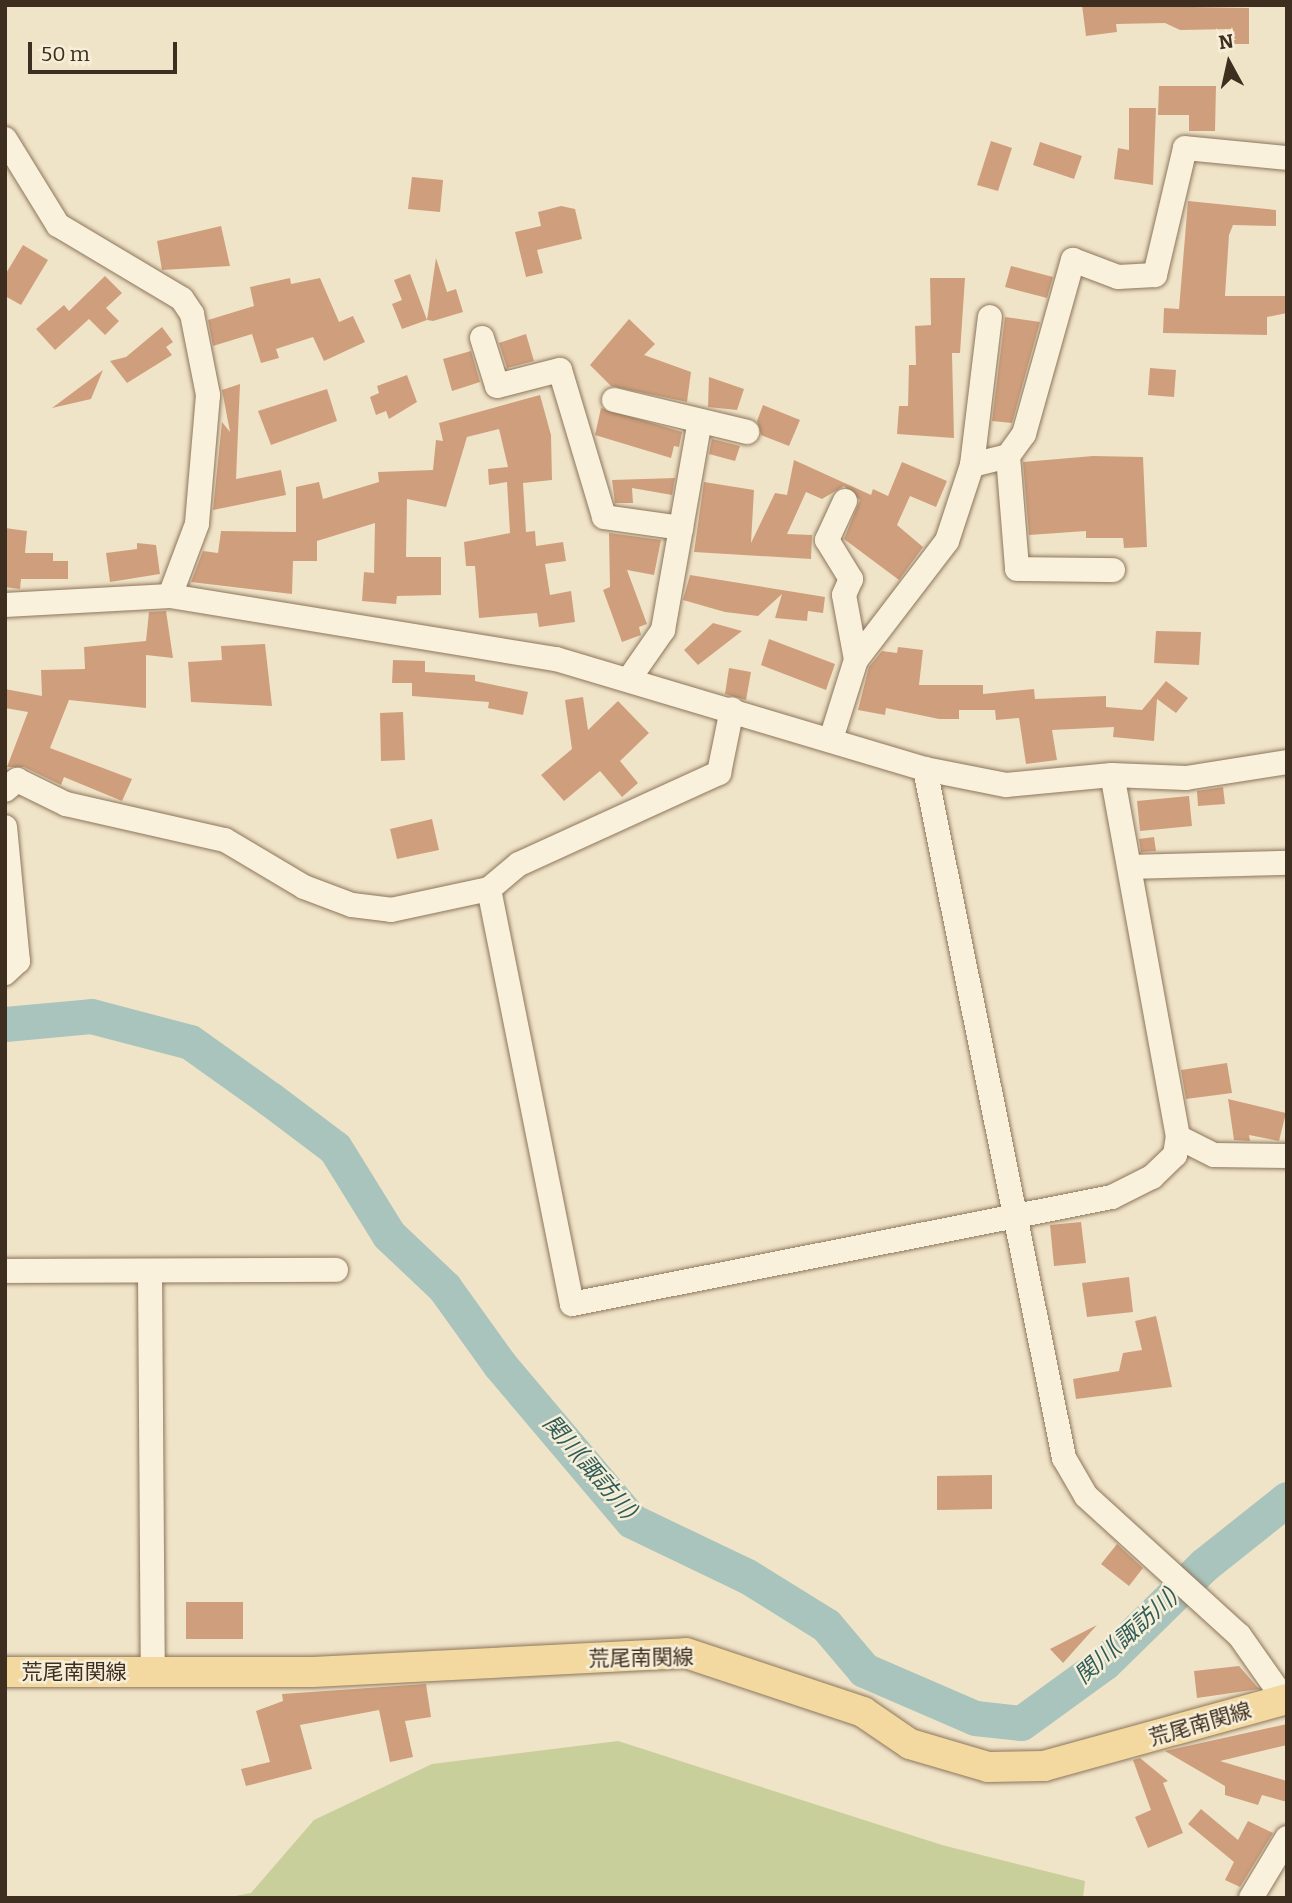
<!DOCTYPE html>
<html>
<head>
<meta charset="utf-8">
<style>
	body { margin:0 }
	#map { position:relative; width:1292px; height:1903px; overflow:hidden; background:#f0e4c8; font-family:Bitter,"Noto Sans JP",serif }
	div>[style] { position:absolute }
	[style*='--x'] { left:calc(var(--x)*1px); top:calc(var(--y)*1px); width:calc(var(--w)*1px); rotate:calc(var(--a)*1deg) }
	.green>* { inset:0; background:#c9cf9b }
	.stream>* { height:6px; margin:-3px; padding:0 3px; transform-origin:3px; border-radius:3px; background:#a9c4bc }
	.river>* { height:35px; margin:-17.5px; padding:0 17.5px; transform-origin:17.5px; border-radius:17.5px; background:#a9c4bc }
	.building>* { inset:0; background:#cf9f7d }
	.roads { filter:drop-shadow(0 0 2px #8d765c) drop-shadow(0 0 2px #8d765c) }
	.minor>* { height:24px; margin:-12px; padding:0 12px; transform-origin:12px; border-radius:12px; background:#faf1dc }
	.major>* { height:30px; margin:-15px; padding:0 15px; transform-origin:15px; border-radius:15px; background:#f3d9a0 }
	span { translate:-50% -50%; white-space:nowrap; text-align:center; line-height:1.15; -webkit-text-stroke:5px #f7eed8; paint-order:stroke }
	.street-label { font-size:21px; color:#3d2e20 }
	.water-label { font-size:23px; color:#2f5d5a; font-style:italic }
	.frame { position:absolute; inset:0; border:7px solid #3d2e20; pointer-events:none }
	.north { position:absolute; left:1194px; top:28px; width:70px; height:70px; -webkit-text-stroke:5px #f7eed8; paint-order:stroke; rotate:352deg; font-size:19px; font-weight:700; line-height:28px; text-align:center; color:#3d2e20 }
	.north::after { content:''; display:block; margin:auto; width:24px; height:32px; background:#3d2e20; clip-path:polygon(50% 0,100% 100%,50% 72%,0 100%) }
	.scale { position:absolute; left:28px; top:42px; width:149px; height:32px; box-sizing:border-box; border:4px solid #3d2e20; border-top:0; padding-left:9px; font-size:21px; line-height:24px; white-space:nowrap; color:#3d2e20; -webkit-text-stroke:5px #f7eed8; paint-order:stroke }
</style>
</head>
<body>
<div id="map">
	<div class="green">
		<i style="clip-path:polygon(618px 1741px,942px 1845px,1085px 1881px,1083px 1898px,225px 1898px,251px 1893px,314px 1820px,432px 1764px)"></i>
	</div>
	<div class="stream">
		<i style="--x:1286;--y:1499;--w:1;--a:0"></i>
	</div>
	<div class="river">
		<i style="--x:5;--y:1024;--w:86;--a:-5.3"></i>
		<i style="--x:91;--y:1016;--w:102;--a:14.7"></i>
		<i style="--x:190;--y:1042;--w:98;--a:35.5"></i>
		<i style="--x:270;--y:1099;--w:81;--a:37"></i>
		<i style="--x:335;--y:1148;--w:102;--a:58.2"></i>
		<i style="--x:389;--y:1235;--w:76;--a:43.4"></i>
		<i style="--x:444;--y:1287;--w:96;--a:54.3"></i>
		<i style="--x:500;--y:1365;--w:204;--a:49.8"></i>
		<i style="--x:632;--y:1521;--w:127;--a:25.6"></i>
		<i style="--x:747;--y:1576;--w:93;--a:31.8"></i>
		<i style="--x:826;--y:1625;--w:59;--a:49.8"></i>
		<i style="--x:864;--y:1670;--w:121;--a:23.4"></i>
		<i style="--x:975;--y:1718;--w:46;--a:6.2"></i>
		<i style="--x:1021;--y:1723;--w:102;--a:-35.9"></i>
		<i style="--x:1104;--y:1663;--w:140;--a:-44.4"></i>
		<i style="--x:1204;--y:1565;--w:106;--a:-38.5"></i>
	</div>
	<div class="building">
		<i style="clip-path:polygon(1082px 5px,1249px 8px,1249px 44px,1233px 44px,1233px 29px,1180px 30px,1165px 23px,1116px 24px,1117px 32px,1086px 36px)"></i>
		<i style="clip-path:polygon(1159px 86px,1216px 86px,1215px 131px,1189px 131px,1189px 115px,1158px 115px)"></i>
		<i style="clip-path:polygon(1129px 108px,1156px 108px,1153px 185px,1114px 179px,1118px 148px,1129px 150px)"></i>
		<i style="clip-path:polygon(991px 141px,1012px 148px,998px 191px,977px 185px)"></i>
		<i style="clip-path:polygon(1040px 142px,1082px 156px,1074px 179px,1033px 165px)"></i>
		<i style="clip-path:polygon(412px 177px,443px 180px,440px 212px,408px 209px)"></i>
		<i style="clip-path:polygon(1188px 201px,1276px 210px,1276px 226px,1233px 225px,1229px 235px,1225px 296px,1287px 296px,1287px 313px,1267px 317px,1267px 335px,1163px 333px,1164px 308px,1179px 309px)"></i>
		<i style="clip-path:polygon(561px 206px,575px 209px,582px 239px,537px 250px,543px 273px,526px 277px,515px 232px,541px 226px,538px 212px)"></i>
		<i style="clip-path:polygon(221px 226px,230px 266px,162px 270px,157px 241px)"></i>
		<i style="clip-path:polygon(23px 245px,48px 260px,21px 305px,5px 296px,5px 275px)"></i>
		<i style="clip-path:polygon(436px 258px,447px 292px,456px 289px,463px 312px,433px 321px,427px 320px)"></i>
		<i style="clip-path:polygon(1011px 266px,1053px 277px,1047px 298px,1005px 287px)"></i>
		<i style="clip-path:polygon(410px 274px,427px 320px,402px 329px,392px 304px,402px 300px,394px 280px)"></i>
		<i style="clip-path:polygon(105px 276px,122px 293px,106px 308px,119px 321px,105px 335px,89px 319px,55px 350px,36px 329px,64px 305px,69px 311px)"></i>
		<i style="clip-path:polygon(290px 278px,291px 284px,320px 278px,339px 322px,353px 316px,365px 342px,324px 361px,313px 337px,276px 349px,279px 358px,261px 363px,252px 334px,213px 346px,208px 320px,254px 306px,250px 287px)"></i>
		<i style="clip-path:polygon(930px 278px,965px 278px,960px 353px,952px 353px,954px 438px,897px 434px,899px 406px,908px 406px,909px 365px,916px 365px,915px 326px,931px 325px)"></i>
		<i style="clip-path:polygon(1005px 317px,1040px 322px,1012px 423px,992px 421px)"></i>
		<i style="clip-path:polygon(629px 319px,655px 344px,644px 355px,691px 372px,687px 402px,611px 386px,590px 365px)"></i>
		<i style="clip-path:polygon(162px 327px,173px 342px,166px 347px,172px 355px,127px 383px,110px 361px,126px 357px)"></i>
		<i style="clip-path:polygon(526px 334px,534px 361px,507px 368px,499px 343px)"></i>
		<i style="clip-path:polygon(471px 351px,480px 382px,452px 391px,443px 359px)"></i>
		<i style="clip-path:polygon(1150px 368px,1176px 370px,1174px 397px,1148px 395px)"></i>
		<i style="clip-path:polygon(103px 370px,91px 399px,52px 408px)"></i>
		<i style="clip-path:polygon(407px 375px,417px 402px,389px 419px,386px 411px,376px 415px,370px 397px,379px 393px,377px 386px)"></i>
		<i style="clip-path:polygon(709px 377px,744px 389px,737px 410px,708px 407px)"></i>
		<i style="clip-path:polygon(240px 384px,236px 479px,281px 470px,286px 495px,213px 510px,222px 422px,230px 432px,222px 390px)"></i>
		<i style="clip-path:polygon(327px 389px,337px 421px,271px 445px,258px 411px)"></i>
		<i style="clip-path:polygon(540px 395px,551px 435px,552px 480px,523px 483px,526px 532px,535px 531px,536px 546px,563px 542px,566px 561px,545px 564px,550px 595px,571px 591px,575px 622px,539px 627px,537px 613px,479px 618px,475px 566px,466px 566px,464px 542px,510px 533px,507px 482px,489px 485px,488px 469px,508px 467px,499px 429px,467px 437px,446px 507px,407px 499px,406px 557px,441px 557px,441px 595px,397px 596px,396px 604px,362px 601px,364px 572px,374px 573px,375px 523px,317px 541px,317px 561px,293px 561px,292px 594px,191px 582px,203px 551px,218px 553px,221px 531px,296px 532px,296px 487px,319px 482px,323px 499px,379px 482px,378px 472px,433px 470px,436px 440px,443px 441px,439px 423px)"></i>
		<i style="clip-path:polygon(763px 405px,800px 420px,789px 446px,761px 435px,757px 421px)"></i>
		<i style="clip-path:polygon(601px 408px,682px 432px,679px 447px,674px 446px,671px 458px,595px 435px)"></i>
		<i style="clip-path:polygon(712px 439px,740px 446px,735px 461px,709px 454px)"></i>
		<i style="clip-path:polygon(1093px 456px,1143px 457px,1147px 547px,1124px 548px,1123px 538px,1086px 538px,1086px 531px,1029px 535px,1023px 462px)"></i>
		<i style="clip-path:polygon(794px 460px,871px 495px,873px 489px,888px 496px,902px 462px,947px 481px,936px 507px,910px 496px,897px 525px,923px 547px,899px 580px,844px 539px,860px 500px,844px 486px,822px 499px,806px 492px,797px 512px,787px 534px,812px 535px,811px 559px,694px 552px,704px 482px,754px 490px,751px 543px,775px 493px,787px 495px)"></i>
		<i style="clip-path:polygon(675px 478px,672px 495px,632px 488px,633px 503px,615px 503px,612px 480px)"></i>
		<i style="clip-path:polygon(5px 528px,27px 531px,25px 553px,53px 553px,53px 561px,68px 561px,68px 579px,21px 579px,20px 589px,5px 587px)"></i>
		<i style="clip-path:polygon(609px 533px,661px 540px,654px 575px,627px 570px,647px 624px,639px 627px,641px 635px,622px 642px,603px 590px,610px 587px)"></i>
		<i style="clip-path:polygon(137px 543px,156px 545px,160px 574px,110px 582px,106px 553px,137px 549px)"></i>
		<i style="clip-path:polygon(690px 575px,825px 597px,823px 613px,808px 611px,807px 621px,775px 618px,782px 594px,758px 616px,725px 612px,683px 600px)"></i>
		<i style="clip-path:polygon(166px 611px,173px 658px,146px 655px,146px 708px,69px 700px,50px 748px,132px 779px,122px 801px,64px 777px,61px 785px,24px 767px,7px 767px,28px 712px,5px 708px,5px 689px,42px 696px,41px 670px,85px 669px,84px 647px,146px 641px,149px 612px)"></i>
		<i style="clip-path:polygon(713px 623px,742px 631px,698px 665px,684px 650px)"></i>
		<i style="clip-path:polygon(1156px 631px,1201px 632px,1199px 665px,1154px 663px)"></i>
		<i style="clip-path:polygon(769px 639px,835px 664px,826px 690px,761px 665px)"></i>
		<i style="clip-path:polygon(265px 644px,272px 706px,191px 702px,188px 662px,222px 660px,221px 646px)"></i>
		<i style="clip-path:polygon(898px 647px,923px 650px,919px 685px,983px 685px,983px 694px,1034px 689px,1035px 699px,1106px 696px,1106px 707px,1142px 710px,1166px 681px,1188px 698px,1176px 713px,1157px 699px,1154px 741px,1113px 737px,1114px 727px,1052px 730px,1057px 760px,1026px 764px,1019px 718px,996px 720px,995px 710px,959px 710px,959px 719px,939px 719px,886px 708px,885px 715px,858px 710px,869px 667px,882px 651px,897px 653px)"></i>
		<i style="clip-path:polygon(393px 660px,425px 661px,425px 672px,475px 675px,475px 681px,528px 692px,523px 715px,488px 708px,489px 702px,412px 696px,412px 683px,392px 683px)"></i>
		<i style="clip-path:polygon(729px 668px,751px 672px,746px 700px,725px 694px)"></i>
		<i style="clip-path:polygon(583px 697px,588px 730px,618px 701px,649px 733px,620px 761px,638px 783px,622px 797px,600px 771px,564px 801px,541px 775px,572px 749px,565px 700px)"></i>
		<i style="clip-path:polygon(403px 712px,405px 760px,381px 761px,380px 713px)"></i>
		<i style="clip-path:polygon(1223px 787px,1225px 804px,1198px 806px,1197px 791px)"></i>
		<i style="clip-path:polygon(1189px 796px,1192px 826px,1140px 831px,1137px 801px)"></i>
		<i style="clip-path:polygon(432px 819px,439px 850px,397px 859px,390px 829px)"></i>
		<i style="clip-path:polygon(1154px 837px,1156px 851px,1141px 852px,1139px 839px)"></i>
		<i style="clip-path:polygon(1227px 1063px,1232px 1093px,1186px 1099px,1181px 1070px)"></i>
		<i style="clip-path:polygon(1228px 1099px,1286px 1113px,1279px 1141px,1249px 1135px,1250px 1141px,1234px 1140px)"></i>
		<i style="clip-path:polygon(1081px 1222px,1086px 1263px,1054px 1266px,1050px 1225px)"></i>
		<i style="clip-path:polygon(1129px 1277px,1133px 1312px,1087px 1317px,1082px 1283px)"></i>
		<i style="clip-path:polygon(1156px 1316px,1172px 1387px,1076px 1399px,1073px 1379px,1119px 1371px,1123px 1353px,1142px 1350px,1135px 1321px)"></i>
		<i style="clip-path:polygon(992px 1475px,992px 1509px,937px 1510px,937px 1476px)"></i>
		<i style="clip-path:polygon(1117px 1544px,1143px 1568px,1129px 1586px,1101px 1564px)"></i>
		<i style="clip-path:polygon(186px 1602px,243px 1602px,243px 1639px,186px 1639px)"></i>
		<i style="clip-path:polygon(1097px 1625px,1063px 1663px,1050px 1649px)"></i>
		<i style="clip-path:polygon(1239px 1666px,1259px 1689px,1197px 1698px,1194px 1671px)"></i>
		<i style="clip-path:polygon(426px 1684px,431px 1717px,405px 1721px,413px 1757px,390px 1762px,379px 1710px,300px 1725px,312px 1769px,246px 1786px,241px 1769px,270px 1762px,256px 1711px,283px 1701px,282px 1694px)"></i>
		<i style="clip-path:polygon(1287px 1724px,1287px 1745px,1220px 1761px,1287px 1781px,1287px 1802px,1262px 1795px,1258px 1805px,1225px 1795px,1225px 1786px,1165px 1751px)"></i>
		<i style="clip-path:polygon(1140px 1758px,1168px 1781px,1163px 1783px,1183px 1833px,1148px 1848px,1135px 1817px,1151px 1810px,1133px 1760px)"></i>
		<i style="clip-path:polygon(1201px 1809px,1238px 1840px,1248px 1821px,1273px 1833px,1240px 1887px,1225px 1880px,1234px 1862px,1188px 1824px)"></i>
	</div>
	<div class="roads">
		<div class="minor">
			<i style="--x:5;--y:139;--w:101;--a:58.4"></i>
			<i style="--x:58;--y:225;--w:144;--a:30.8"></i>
			<i style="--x:182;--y:299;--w:18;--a:56"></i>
			<i style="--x:192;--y:314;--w:83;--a:78.8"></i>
			<i style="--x:208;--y:395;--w:129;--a:94.9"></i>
			<i style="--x:197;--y:524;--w:77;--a:110.6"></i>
			<i style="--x:482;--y:338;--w:50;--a:72.6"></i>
			<i style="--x:497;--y:386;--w:65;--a:-14.3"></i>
			<i style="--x:560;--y:370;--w:153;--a:73.3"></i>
			<i style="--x:604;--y:517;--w:78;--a:8.1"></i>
			<i style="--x:614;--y:400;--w:137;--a:13.5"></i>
			<i style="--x:1008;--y:456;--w:113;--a:85.4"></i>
			<i style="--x:1017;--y:569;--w:96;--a:0.6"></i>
			<i style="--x:972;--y:465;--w:149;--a:-83.1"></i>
			<i style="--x:845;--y:501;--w:43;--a:114.8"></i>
			<i style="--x:827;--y:540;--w:46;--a:58.4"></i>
			<i style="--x:851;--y:579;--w:17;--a:114"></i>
			<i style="--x:844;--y:595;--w:66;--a:79.5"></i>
			<i style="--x:5;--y:605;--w:165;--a:-3.1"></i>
			<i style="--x:170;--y:596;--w:391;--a:9.3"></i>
			<i style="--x:556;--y:659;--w:385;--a:16.6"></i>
			<i style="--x:925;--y:769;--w:83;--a:11.2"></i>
			<i style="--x:1006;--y:785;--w:106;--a:-5.4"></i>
			<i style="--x:1112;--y:775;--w:74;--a:2.3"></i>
			<i style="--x:1186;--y:778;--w:102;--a:-9"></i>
			<i style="--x:629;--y:679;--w:60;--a:-55.2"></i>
			<i style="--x:663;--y:630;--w:212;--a:-80"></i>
			<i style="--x:832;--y:736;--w:80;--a:-72.5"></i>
			<i style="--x:856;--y:660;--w:150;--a:-52.6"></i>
			<i style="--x:947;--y:541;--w:80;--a:-71.8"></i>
			<i style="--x:972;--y:465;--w:37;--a:-14"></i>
			<i style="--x:1008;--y:456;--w:27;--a:-54"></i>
			<i style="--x:1024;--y:434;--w:181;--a:-74.3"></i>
			<i style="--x:1073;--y:260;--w:48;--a:20.7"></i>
			<i style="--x:1118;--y:277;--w:37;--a:-3"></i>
			<i style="--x:1155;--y:275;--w:130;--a:-76.7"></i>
			<i style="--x:1185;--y:148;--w:102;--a:5.6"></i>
			<i style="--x:925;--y:769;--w:703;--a:78.59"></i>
			<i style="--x:1064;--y:1458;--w:44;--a:59.9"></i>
			<i style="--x:1086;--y:1496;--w:207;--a:42.3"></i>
			<i style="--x:1239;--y:1635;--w:78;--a:54.9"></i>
			<i style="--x:5;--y:790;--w:16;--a:-40"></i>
			<i style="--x:17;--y:780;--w:55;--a:26.1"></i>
			<i style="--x:66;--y:804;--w:163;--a:12.8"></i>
			<i style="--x:225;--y:840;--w:92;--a:30.7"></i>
			<i style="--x:304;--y:887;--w:51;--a:20.6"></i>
			<i style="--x:352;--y:905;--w:39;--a:7"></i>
			<i style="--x:391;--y:910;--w:100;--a:-12.1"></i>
			<i style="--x:489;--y:889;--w:39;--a:-40"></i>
			<i style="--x:519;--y:864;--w:220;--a:-24.5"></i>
			<i style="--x:719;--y:773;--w:65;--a:-78.5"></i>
			<i style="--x:5;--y:827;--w:135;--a:84.5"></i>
			<i style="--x:18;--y:961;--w:18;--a:137"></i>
			<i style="--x:1130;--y:867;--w:157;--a:-1.5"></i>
			<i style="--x:489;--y:889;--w:423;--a:78.7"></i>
			<i style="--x:572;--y:1304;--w:550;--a:-11.21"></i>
			<i style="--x:1112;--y:1197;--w:45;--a:-26.6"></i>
			<i style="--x:1152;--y:1177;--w:32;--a:-44"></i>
			<i style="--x:1175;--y:1155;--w:18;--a:-81"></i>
			<i style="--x:1178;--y:1137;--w:368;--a:-100.3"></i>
			<i style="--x:1178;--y:1137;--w:40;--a:26.6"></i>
			<i style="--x:1214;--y:1155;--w:73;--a:0.8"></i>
			<i style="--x:5;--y:1271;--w:331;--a:-0.2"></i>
			<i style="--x:150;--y:1271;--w:401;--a:89.6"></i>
			<i style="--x:1251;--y:1898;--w:70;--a:-59"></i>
		</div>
		<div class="major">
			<i style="--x:5;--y:1672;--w:308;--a:0"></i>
			<i style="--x:313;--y:1672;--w:373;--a:-2.9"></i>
			<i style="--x:686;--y:1653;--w:187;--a:18.4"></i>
			<i style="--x:863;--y:1712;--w:57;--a:34.2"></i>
			<i style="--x:910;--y:1744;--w:81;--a:16.4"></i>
			<i style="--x:988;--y:1767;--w:56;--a:-1"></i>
			<i style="--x:1044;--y:1766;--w:252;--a:-15.4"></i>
		</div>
	</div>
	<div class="street-label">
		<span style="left:641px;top:1658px;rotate:-1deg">荒尾南関線</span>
		<span style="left:74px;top:1672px">荒尾南関線</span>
		<span style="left:1200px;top:1724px;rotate:-16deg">荒尾南関線</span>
	</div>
	<div class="water-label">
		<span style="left:590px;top:1467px;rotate:49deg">関川(諏訪川)</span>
		<span style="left:1126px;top:1636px;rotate:-42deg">関川(諏訪川)</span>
	</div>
	<div class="frame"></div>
	<div class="north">N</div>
	<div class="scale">50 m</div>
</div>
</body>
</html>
